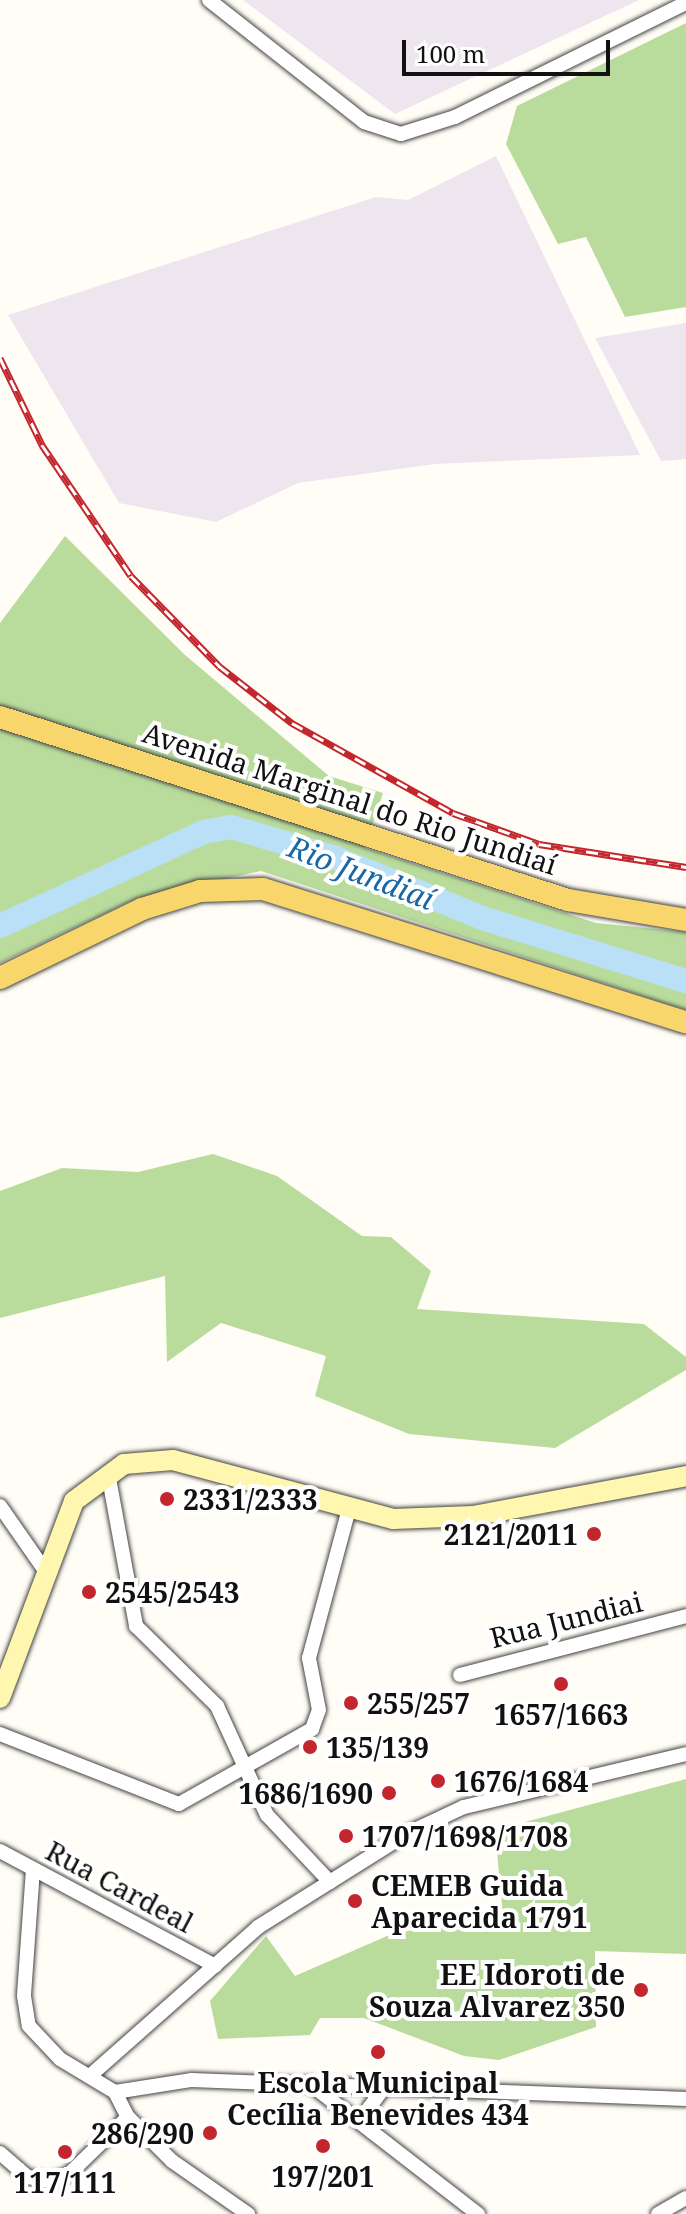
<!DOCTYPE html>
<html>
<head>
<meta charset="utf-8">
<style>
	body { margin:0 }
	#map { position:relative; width:686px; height:2214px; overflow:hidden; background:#fffdf5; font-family:"Noto Serif",serif }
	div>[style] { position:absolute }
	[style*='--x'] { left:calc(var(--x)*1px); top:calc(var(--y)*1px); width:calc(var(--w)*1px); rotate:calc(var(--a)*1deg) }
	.industrial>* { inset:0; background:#eee6ef }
	.forest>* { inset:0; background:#b9dc9c }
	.river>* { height:24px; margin:-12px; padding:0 12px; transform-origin:12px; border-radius:12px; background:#b9e0f7 }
	.roads { filter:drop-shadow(0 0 2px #444) drop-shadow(0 0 2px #444) }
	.minor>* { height:14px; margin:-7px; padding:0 7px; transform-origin:7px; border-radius:7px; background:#fff }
	.secondary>* { height:20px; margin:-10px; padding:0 10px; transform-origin:10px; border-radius:10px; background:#fff6b0 }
	.primary>* { height:22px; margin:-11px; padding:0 11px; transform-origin:11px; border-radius:11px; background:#f9d66b }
	.rail>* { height:7px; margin-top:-3.5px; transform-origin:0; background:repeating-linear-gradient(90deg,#fff 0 12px,#c4262e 0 24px); box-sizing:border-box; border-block:2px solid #c4262e }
	.dots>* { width:22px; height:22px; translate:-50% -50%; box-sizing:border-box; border:4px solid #fff; border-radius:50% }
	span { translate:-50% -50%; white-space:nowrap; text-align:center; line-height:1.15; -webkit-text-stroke:8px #fff; paint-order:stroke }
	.street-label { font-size:28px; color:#111 }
	.poi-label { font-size:28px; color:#111; font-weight:700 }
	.left { translate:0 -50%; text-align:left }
	.right { translate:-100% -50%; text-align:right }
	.water-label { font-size:30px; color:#1768a6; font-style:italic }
	.scale { position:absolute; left:402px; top:40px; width:208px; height:36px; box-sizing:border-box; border:4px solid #111; border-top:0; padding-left:10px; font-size:24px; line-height:28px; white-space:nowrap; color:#111; -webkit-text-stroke:6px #fff; paint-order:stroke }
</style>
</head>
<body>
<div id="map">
	<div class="industrial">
		<i style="clip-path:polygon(243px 0,639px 0,395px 114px)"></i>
		<i style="clip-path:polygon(496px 156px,640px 455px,435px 464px,298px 483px,216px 522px,119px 503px,8px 315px,376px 197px,408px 200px)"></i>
		<i style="clip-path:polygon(686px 323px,686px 459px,661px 461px,595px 338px)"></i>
	</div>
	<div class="forest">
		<i style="clip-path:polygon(686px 23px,686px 307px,625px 317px,586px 237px,558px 244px,506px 144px,517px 106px)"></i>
		<i style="clip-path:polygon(65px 536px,185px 655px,329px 776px,383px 793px,365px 848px,596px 923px,686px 932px,686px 1010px,261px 871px,137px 898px,0 963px,0 623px)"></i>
		<i style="clip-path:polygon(213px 1154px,277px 1176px,362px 1236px,391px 1237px,431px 1271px,417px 1309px,644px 1324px,686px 1357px,686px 1370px,555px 1448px,409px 1434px,315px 1396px,326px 1356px,221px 1323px,167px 1362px,165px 1276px,0 1318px,0 1191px,62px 1168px,138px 1172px)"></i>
		<i style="clip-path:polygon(686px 1779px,686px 1954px,595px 1951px,596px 2027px,499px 2060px,464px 2056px,364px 2018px,320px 2018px,310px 2035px,218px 2039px,210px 2001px,266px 1936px,295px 1976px,394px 1933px,503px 1916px,495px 1830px)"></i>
	</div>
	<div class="river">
		<i style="--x:0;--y:926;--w:224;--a:-24.8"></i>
		<i style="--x:203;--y:832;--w:28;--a:-10"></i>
		<i style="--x:231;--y:827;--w:109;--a:16.4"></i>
		<i style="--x:336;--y:858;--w:158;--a:22.3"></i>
		<i style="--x:482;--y:918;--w:214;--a:17.2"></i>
	</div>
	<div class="roads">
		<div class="minor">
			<i style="--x:209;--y:0;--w:197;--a:38.2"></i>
			<i style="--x:364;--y:122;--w:39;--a:18"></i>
			<i style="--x:401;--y:134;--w:57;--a:-17.5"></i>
			<i style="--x:455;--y:117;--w:258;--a:-26.3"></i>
			<i style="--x:108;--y:1473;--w:156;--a:79.6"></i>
			<i style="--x:136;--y:1626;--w:114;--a:44.6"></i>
			<i style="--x:217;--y:1706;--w:120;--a:65.4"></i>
			<i style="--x:267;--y:1815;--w:92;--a:46.8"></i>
			<i style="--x:0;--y:1506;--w:77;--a:55.1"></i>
			<i style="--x:460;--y:1675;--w:234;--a:-14.6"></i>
			<i style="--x:0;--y:1734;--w:192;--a:21.4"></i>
			<i style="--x:179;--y:1804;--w:153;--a:-29.4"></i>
			<i style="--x:312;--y:1729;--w:20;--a:-70"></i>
			<i style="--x:319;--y:1710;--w:53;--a:-100.9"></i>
			<i style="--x:309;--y:1658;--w:151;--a:-75"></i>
			<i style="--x:0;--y:1851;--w:244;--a:28.1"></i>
			<i style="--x:33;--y:1869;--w:127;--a:94.1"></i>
			<i style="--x:24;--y:1996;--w:30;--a:81"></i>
			<i style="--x:29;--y:2026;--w:45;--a:46.8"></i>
			<i style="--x:60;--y:2059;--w:64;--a:31"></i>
			<i style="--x:115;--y:2092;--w:28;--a:63"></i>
			<i style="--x:128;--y:2117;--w:62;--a:45"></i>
			<i style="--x:172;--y:2161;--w:93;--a:34.9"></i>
			<i style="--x:92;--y:2074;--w:222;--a:-41.5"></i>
			<i style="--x:258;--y:1927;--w:175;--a:-32.1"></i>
			<i style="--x:406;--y:1834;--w:64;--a:-25"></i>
			<i style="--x:464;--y:1807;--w:228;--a:-13.4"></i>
			<i style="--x:309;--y:2083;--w:214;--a:37.8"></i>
			<i style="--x:115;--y:2092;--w:78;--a:-8.9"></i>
			<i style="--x:192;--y:2080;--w:494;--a:2.2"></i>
			<i style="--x:372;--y:2132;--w:24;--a:-97"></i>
			<i style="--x:369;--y:2108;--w:29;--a:-54"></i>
			<i style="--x:0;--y:2153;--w:37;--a:41"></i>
			<i style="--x:28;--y:2177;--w:23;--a:10"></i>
			<i style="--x:51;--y:2181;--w:19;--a:-21"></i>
			<i style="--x:69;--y:2174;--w:82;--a:-44"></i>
			<i style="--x:658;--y:2214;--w:32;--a:-30"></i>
		</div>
		<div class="secondary">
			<i style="--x:0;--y:1698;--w:210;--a:-69.4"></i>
			<i style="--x:74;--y:1501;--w:62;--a:-36.5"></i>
			<i style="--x:124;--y:1464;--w:49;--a:-4.7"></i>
			<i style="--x:173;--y:1460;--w:228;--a:15"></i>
			<i style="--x:393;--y:1519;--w:80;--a:-2.1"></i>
			<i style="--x:473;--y:1516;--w:217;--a:-10.6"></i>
		</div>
		<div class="primary">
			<i style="--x:0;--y:717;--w:597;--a:17.86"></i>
			<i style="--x:568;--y:900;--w:120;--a:9.6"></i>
			<i style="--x:0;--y:978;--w:158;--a:-25.9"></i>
			<i style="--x:142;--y:909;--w:61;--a:-17.2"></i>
			<i style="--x:200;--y:891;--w:63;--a:-1.8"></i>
			<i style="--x:263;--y:889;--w:443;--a:17.5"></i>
		</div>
	</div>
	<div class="rail">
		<i style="--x:0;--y:358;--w:97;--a:64.2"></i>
		<i style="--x:42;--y:445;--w:158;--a:55.8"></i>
		<i style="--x:131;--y:576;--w:126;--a:45.6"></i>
		<i style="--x:219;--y:666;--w:93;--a:38"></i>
		<i style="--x:292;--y:723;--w:184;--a:29.2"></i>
		<i style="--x:453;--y:813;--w:91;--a:19.8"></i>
		<i style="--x:539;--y:844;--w:149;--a:8.9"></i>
	</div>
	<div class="dots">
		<i style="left:167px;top:1499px;background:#c4262e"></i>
		<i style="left:594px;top:1534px;background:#c4262e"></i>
		<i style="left:89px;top:1592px;background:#c4262e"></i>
		<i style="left:561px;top:1684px;background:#c4262e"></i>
		<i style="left:351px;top:1703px;background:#c4262e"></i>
		<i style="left:310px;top:1747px;background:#c4262e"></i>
		<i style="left:438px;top:1781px;background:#c4262e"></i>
		<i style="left:389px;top:1793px;background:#c4262e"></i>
		<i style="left:346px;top:1836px;background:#c4262e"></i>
		<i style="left:355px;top:1901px;background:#c4262e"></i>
		<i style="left:641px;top:1990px;background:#c4262e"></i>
		<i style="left:378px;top:2052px;background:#c4262e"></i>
		<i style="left:210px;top:2133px;background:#c4262e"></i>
		<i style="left:323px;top:2146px;background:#c4262e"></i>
		<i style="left:65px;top:2152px;background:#c4262e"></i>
	</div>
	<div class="street-label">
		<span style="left:350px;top:798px;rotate:18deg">Avenida Marginal do Rio Jundiaí</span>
		<span style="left:566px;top:1619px;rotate:-14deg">Rua Jundiai</span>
		<span style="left:120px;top:1886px;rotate:28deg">Rua Cardeal</span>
	</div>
	<div class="poi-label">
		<span class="left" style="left:183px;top:1499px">2331/2333</span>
		<span class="right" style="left:578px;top:1534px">2121/2011</span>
		<span class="left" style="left:105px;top:1592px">2545/2543</span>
		<span class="left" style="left:367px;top:1703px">255/257</span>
		<span style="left:561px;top:1714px">1657/1663</span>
		<span class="left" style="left:326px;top:1747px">135/139</span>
		<span class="left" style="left:454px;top:1781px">1676/1684</span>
		<span class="right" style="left:373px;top:1793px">1686/1690</span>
		<span class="left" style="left:362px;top:1836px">1707/1698/1708</span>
		<span class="left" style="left:371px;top:1901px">CEMEB Guida<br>Aparecida 1791</span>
		<span class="right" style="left:625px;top:1990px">EE Idoroti de<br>Souza Alvarez 350</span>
		<span style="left:378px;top:2098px">Escola Municipal<br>Cecília Benevides 434</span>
		<span class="right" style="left:194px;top:2133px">286/290</span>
		<span style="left:323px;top:2176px">197/201</span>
		<span style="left:65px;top:2182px">117/111</span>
	</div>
	<div class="water-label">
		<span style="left:361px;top:873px;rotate:21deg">Rio Jundiaí</span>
	</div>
	<div class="scale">100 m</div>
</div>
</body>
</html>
